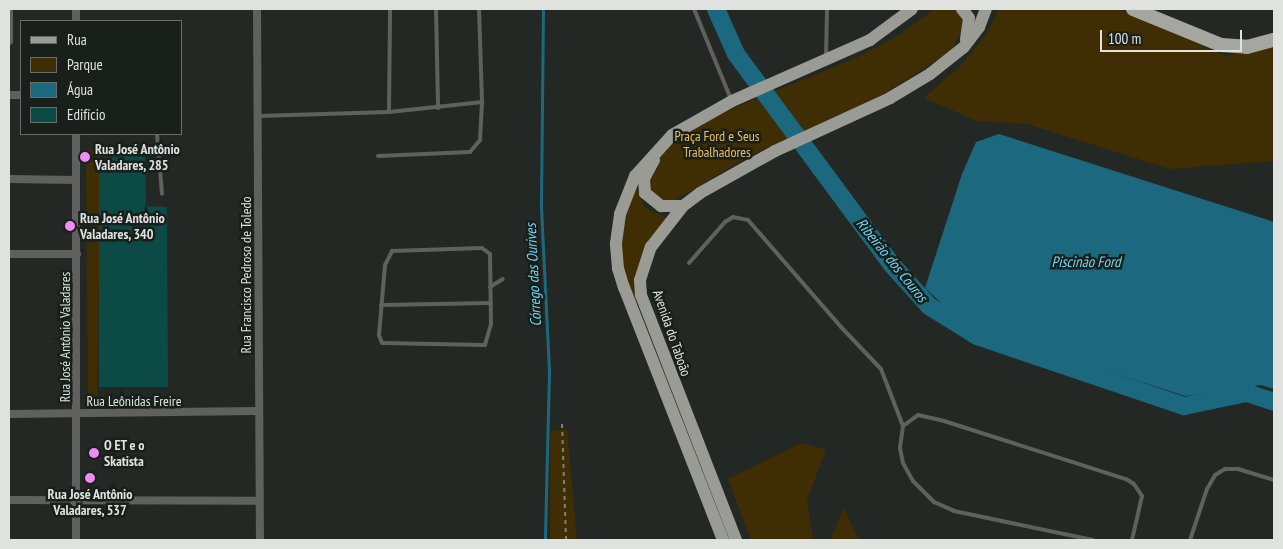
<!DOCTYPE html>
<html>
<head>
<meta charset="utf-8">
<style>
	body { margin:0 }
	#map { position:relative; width:1283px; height:549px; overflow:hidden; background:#232824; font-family:"PT Sans Narrow",sans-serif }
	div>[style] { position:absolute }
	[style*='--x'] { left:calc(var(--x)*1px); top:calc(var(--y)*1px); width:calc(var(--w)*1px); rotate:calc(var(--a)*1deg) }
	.green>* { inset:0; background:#3f2d03 }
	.water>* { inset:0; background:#1c697f }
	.stream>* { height:3px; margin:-1.5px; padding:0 1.5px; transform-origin:1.5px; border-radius:1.5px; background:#1c697f }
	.river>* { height:18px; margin:-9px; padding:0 9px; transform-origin:9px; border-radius:9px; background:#1c697f }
	.building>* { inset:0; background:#0c4a45 }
	.path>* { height:2px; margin-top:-1px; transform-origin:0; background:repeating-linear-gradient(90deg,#7c807d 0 4px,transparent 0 8px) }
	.service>* { height:4px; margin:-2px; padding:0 2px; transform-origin:2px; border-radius:2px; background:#60615e }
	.minor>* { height:8px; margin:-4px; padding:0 4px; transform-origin:4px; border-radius:4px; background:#60615e }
	.primary>* { height:12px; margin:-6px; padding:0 6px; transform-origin:6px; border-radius:6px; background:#999b94 }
	.trunk>* { height:14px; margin:-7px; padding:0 7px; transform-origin:7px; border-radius:7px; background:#a4a69f }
	.dots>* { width:14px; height:14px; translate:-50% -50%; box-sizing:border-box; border:2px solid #191f1a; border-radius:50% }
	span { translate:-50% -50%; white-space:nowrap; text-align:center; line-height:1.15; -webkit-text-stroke:5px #191f1a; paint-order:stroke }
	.park-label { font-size:14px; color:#f0bf5b }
	.poi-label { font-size:14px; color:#dfe2df; font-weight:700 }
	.left { translate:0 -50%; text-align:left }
	.street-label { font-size:14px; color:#dfe2df }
	.water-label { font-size:15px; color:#71d5f4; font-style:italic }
	.frame { position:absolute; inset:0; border:10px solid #dfe2df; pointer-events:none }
	.legend { position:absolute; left:20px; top:20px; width:162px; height:115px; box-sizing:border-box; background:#191f1a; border:1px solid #686d69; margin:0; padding:6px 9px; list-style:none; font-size:15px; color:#dfe2df }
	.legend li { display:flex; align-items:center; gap:10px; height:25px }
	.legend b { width:25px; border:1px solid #686d69 }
	.scale { position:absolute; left:1100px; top:30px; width:142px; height:22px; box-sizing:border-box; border:2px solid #dfe2df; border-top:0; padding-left:6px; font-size:15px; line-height:18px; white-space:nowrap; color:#dfe2df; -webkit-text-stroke:4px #191f1a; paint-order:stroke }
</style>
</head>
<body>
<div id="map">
	<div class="green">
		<i style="clip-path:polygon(934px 9px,956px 9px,965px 26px,954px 46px,936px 61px,882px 95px,747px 157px,674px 201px,668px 202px,650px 193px,649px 182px,657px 159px,673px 141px,708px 119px,860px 56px,901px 34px)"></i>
		<i style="clip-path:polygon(999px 9px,1118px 9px,1226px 56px,1274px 47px,1274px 161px,1170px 169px,1027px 124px,977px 121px,924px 98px,959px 67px,985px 36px)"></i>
		<i style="clip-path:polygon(101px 149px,97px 408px,88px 408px,86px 150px)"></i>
		<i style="clip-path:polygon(637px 189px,645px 208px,668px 218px,637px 275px,634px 302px,625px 276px,620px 245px,631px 195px)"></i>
		<i style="clip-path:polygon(567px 429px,577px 540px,550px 540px,550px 431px)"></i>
		<i style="clip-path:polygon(801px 443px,826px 450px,807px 500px,813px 538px,817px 540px,751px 540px,728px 479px)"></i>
		<i style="clip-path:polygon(844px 508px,859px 540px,830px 540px)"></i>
	</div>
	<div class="water">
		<i style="clip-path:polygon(999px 134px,1274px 222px,1274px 389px,1261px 385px,1185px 396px,989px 333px,950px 311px,925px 288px,962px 174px,976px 142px)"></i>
	</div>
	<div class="stream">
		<i style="--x:543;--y:9;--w:198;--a:90.6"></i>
		<i style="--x:541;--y:207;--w:165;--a:87.2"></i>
		<i style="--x:549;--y:372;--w:168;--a:91.4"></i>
	</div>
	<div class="river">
		<i style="--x:716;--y:9;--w:49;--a:66"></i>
		<i style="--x:736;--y:54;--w:262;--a:53.5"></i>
		<i style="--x:892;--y:265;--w:55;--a:47.9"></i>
		<i style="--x:929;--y:306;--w:57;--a:32"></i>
		<i style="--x:977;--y:336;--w:219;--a:18.7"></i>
		<i style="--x:1184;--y:406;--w:64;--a:-11.7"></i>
		<i style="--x:1247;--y:393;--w:28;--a:18"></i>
	</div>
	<div class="building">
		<i style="clip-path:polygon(145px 152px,146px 206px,167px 207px,168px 387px,99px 387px,99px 153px)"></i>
	</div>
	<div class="path">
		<i style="--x:562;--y:424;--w:116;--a:88"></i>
	</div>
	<div class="service">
		<i style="--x:436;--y:9;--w:99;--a:88.8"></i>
		<i style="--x:694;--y:9;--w:97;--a:67.7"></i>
		<i style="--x:826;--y:58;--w:49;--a:-88.8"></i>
		<i style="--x:389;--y:112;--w:103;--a:-89.4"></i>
		<i style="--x:258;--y:116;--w:131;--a:-1.7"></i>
		<i style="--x:389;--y:112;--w:94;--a:-6.1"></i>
		<i style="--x:482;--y:102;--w:93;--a:-91.8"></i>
		<i style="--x:157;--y:134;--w:60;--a:85.2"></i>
		<i style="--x:378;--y:156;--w:92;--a:-2.5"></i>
		<i style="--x:470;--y:152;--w:16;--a:-50"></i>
		<i style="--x:480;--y:140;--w:38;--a:-87"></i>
		<i style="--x:482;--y:248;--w:10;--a:37"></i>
		<i style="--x:490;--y:254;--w:70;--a:89.2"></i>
		<i style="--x:491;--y:324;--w:22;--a:106"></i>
		<i style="--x:485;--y:345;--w:103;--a:-178.9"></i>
		<i style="--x:382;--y:343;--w:9;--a:-111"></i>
		<i style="--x:379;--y:335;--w:70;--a:-85.1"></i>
		<i style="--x:385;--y:265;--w:16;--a:-63"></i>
		<i style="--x:392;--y:251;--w:90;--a:-1.9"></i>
		<i style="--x:689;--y:263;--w:55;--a:-48.7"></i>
		<i style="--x:725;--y:222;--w:9;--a:-32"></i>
		<i style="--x:733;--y:217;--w:15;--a:11"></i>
		<i style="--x:748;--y:220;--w:142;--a:49"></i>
		<i style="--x:841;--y:327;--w:58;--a:46.4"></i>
		<i style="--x:881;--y:369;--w:61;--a:68.9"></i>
		<i style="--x:903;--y:426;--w:22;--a:98"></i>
		<i style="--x:900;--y:448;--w:15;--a:79"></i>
		<i style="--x:903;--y:463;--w:21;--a:61"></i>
		<i style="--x:913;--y:481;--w:30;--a:45"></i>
		<i style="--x:934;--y:502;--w:22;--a:24"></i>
		<i style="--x:954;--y:511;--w:142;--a:11.8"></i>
		<i style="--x:490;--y:287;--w:15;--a:-32"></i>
		<i style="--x:381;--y:305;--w:110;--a:-1"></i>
		<i style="--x:903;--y:426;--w:19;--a:-36"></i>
		<i style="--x:918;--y:415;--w:27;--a:13"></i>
		<i style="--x:944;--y:421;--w:191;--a:17.7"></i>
		<i style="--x:1126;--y:479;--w:9;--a:32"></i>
		<i style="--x:1134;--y:484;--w:14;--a:56"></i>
		<i style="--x:1142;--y:496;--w:45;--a:102.8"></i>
		<i style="--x:1190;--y:540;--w:54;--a:-71.6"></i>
		<i style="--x:1207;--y:489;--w:16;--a:-60"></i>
		<i style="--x:1215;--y:475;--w:12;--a:-31"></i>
		<i style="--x:1225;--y:469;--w:13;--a:0"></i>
		<i style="--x:1238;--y:469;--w:38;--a:17"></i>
	</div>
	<div class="minor">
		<i style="--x:76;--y:9;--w:12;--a:90"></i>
		<i style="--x:257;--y:9;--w:531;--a:89.68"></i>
		<i style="--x:9;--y:41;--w:32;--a:-90"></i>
		<i style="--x:9;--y:95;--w:12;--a:0"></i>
		<i style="--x:9;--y:179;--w:67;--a:0.9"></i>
		<i style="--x:9;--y:254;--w:68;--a:0"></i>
		<i style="--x:9;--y:414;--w:250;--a:-0.7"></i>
		<i style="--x:9;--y:500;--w:250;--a:0.2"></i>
		<i style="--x:76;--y:540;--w:406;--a:-90"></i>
	</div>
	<div class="primary">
		<i style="--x:962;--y:9;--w:11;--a:52"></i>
		<i style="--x:969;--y:18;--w:22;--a:98"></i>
		<i style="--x:654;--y:160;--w:21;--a:118"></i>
		<i style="--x:644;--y:179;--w:14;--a:86"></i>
		<i style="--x:645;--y:193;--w:21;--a:39"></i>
		<i style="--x:661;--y:206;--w:22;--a:0"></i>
		<i style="--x:723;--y:540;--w:271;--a:-111.4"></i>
		<i style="--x:624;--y:288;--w:21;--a:-107"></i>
		<i style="--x:618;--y:268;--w:25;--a:-95"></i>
		<i style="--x:616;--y:243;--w:29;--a:-82"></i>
		<i style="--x:620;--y:214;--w:41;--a:-68.5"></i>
		<i style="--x:635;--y:176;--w:55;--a:-47.9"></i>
		<i style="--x:672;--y:135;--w:69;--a:-29.5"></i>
		<i style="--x:732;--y:101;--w:151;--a:-23.8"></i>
		<i style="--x:870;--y:40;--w:52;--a:-36.4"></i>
		<i style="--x:736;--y:540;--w:263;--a:-111.2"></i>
		<i style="--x:641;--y:295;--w:15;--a:-94"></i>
		<i style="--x:640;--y:280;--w:35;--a:-72"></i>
		<i style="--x:651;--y:247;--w:52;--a:-52"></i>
		<i style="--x:683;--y:206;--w:21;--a:-37"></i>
		<i style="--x:700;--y:193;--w:86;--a:-29.2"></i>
		<i style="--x:775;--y:151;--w:127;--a:-24.7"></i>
		<i style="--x:890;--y:98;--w:47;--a:-31"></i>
		<i style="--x:930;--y:74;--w:43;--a:-38.5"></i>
		<i style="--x:964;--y:47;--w:25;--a:-53"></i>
		<i style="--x:979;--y:27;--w:19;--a:-69"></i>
	</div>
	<div class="trunk">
		<i style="--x:1133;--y:9;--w:95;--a:22.2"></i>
		<i style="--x:1221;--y:45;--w:26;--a:4"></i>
		<i style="--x:1247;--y:47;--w:28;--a:-15"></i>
	</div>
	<div class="dots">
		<i style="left:85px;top:157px;background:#ef8bf7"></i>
		<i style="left:70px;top:226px;background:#ef8bf7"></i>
		<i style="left:94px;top:453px;background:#ef8bf7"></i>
		<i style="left:90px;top:478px;background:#ef8bf7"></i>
	</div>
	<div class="park-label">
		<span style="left:717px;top:144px">Praça Ford e Seus<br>Trabalhadores</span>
	</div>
	<div class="poi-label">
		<span class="left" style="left:95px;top:157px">Rua José Antônio<br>Valadares, 285</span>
		<span class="left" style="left:80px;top:226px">Rua José Antônio<br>Valadares, 340</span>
		<span class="left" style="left:104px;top:453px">O ET e o<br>Skatista</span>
		<span style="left:90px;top:502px">Rua José Antônio<br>Valadares, 537</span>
	</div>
	<div class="street-label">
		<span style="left:246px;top:275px;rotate:-90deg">Rua Francisco Pedroso de Toledo</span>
		<span style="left:672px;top:333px;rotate:71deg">Avenida do Taboão</span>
		<span style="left:65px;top:337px;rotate:-90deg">Rua José Antônio Valadares</span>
		<span style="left:134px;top:401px">Rua Leônidas Freire</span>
	</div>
	<div class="water-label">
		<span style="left:892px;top:260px;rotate:51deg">Ribeirão dos Couros</span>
		<span style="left:1086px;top:262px">Piscinão Ford</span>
		<span style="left:533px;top:275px;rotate:-93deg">Córrego das Ourives</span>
	</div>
	<div class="frame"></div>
	<ul class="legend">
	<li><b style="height:6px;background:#999b94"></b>Rua</li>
	<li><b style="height:14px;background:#3f2d03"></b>Parque</li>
	<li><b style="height:14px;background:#1c697f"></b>Água</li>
	<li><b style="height:14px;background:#0c4a45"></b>Edifício</li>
	</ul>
	<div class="scale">100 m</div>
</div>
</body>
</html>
